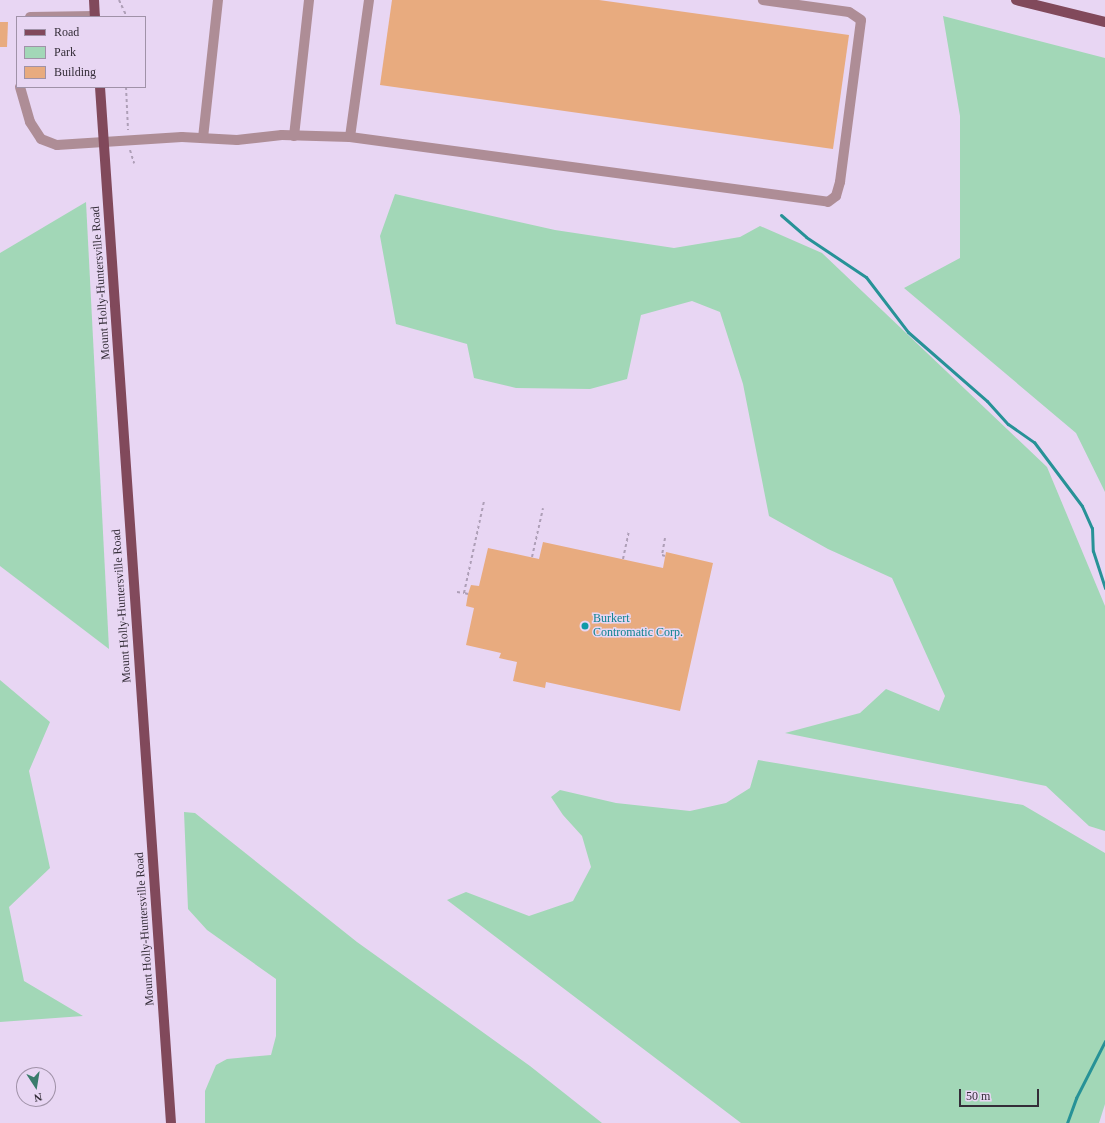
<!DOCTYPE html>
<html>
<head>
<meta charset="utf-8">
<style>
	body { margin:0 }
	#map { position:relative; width:1105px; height:1123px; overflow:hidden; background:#e8d6f3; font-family:Georgia,serif }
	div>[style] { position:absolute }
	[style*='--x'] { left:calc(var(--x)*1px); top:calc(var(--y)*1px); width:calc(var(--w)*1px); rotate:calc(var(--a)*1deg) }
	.green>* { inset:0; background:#a2d7b7 }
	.stream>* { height:3px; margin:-1.5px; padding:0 1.5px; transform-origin:1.5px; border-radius:1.5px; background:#279297 }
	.building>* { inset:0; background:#e8ab7f }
	.path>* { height:2px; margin-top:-1px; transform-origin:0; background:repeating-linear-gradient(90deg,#ae9fb7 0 3px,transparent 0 6px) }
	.minor>* { height:10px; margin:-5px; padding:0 5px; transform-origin:5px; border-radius:5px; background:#ae8d96 }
	.major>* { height:10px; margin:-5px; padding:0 5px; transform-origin:5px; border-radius:5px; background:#81495b }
	.dots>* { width:11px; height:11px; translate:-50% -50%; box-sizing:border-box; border:2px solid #e8d6f3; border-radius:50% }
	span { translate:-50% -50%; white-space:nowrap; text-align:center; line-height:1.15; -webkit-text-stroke:3px #e8d6f3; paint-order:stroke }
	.street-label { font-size:12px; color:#342d38 }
	.culture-label { font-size:12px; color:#0d838f }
	.left { translate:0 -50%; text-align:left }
	.legend { position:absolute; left:16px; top:16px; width:130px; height:72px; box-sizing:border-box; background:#e8d6f3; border:1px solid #a092a8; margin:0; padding:5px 7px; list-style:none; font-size:12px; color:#342d38 }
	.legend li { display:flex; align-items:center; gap:8px; height:20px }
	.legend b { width:20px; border:1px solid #a092a8 }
	.north { position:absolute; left:16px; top:1067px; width:40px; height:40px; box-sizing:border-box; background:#e8d6f3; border:1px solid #a092a8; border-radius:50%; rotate:168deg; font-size:11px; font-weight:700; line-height:16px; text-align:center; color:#342d38 }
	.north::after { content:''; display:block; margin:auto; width:14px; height:18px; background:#3a7c6c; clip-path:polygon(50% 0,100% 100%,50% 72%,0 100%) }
	.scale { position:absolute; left:959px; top:1089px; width:80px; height:18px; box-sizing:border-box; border:2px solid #342d38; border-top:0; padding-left:5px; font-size:12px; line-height:14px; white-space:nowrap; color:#342d38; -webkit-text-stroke:3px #e8d6f3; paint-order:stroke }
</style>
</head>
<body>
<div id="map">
	<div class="green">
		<i style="clip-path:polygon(943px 16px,1105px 58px,1105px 492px,1076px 433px,904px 288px,960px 258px,960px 116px)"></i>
		<i style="clip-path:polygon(395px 194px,555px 230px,674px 248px,740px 237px,760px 226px,822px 253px,1047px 467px,1105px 606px,1105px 831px,1089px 826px,1046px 786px,785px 733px,860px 713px,886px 689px,939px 711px,945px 696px,892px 578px,828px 549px,769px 516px,743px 384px,720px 312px,692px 301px,641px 315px,627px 379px,590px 389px,516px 388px,474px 378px,467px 344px,396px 324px,380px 236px)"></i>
		<i style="clip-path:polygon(86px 202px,109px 649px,0 566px,0 253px)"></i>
		<i style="clip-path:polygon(0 680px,50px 722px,29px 771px,50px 868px,9px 907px,24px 981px,83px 1016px,0 1022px)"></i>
		<i style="clip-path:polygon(758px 760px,1023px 805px,1105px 853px,1105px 1104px,1099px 1123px,741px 1123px,447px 900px,466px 892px,529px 916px,573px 901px,591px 867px,582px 836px,563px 815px,551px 797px,560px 790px,616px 803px,690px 811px,726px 803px,750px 788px)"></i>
		<i style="clip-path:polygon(184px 812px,195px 813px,357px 942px,530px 1066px,602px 1123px,205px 1123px,205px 1091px,216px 1065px,227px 1059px,271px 1055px,276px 1036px,276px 979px,207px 930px,188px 909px)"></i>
	</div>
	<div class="stream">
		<i style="--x:781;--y:215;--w:33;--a:41"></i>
		<i style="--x:806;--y:237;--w:72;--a:33.7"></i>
		<i style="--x:866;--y:277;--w:69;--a:52.6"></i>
		<i style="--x:908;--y:332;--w:105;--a:41.1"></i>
		<i style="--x:987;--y:401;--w:31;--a:48"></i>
		<i style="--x:1008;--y:424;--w:32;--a:35"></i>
		<i style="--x:1034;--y:442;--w:80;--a:53.1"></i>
		<i style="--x:1082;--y:506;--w:24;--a:66"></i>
		<i style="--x:1092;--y:528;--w:23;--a:88"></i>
		<i style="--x:1093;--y:551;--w:39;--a:72"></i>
		<i style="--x:1067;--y:1123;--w:27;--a:-70"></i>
		<i style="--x:1076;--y:1098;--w:64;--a:-63"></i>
	</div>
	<div class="building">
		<i style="clip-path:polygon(392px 0,599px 0,849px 35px,833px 149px,380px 85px)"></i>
		<i style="clip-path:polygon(0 22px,8px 22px,7px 47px,0 47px)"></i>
		<i style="clip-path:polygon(543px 542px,663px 568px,666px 552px,713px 563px,680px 711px,546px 682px,545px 688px,513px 681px,517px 662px,499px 658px,501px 653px,466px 645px,474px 608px,466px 606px,468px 594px,471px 585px,479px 586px,488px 548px,539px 559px)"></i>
	</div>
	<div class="path">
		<i style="--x:119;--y:0;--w:19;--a:65"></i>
		<i style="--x:126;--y:87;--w:43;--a:87.3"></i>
		<i style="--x:130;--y:150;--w:14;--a:73"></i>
		<i style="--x:665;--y:538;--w:17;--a:100"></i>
		<i style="--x:662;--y:555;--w:3;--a:18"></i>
		<i style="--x:532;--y:557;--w:50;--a:-77.3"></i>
		<i style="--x:623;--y:559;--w:29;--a:-78"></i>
		<i style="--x:457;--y:592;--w:7;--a:8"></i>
		<i style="--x:468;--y:594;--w:4;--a:-166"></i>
		<i style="--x:464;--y:593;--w:94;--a:-77.7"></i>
	</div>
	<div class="minor">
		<i style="--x:30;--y:17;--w:65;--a:-0.9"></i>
		<i style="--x:20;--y:87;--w:36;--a:74"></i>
		<i style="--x:30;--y:122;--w:20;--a:57"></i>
		<i style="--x:41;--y:139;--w:17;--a:21"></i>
		<i style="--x:57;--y:145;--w:125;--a:-3.7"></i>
		<i style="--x:182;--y:137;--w:55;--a:3.1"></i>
		<i style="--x:237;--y:140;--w:45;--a:-6.3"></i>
		<i style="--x:282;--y:135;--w:68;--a:1.7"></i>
		<i style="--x:350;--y:137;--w:482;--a:7.7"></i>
		<i style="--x:828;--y:202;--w:10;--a:-37"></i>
		<i style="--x:836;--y:196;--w:15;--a:-74"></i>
		<i style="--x:840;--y:182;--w:163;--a:-82.6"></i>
		<i style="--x:861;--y:20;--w:14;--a:-146"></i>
		<i style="--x:849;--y:12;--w:87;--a:-172.1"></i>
		<i style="--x:294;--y:136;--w:137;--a:-83.7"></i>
		<i style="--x:350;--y:137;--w:138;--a:-82.1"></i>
		<i style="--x:203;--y:138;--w:139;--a:-83.8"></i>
	</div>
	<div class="major">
		<i style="--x:94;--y:0;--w:17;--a:87"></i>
		<i style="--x:1016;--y:0;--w:92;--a:13.9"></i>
		<i style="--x:100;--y:87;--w:1038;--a:86.08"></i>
	</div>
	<div class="dots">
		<i style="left:585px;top:626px;background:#0f9aa8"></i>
	</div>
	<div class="street-label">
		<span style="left:101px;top:283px;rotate:-94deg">Mount Holly-Huntersville Road</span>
		<span style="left:122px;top:606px;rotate:-94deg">Mount Holly-Huntersville Road</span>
		<span style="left:145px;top:929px;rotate:-94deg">Mount Holly-Huntersville Road</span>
	</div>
	<div class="culture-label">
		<span class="left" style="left:593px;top:626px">Burkert<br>Contromatic Corp.</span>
	</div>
	<ul class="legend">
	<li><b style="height:5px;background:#81495b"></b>Road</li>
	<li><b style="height:11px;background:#a2d7b7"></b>Park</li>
	<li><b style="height:11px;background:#e8ab7f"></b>Building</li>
	</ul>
	<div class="north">N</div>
	<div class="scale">50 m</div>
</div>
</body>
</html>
